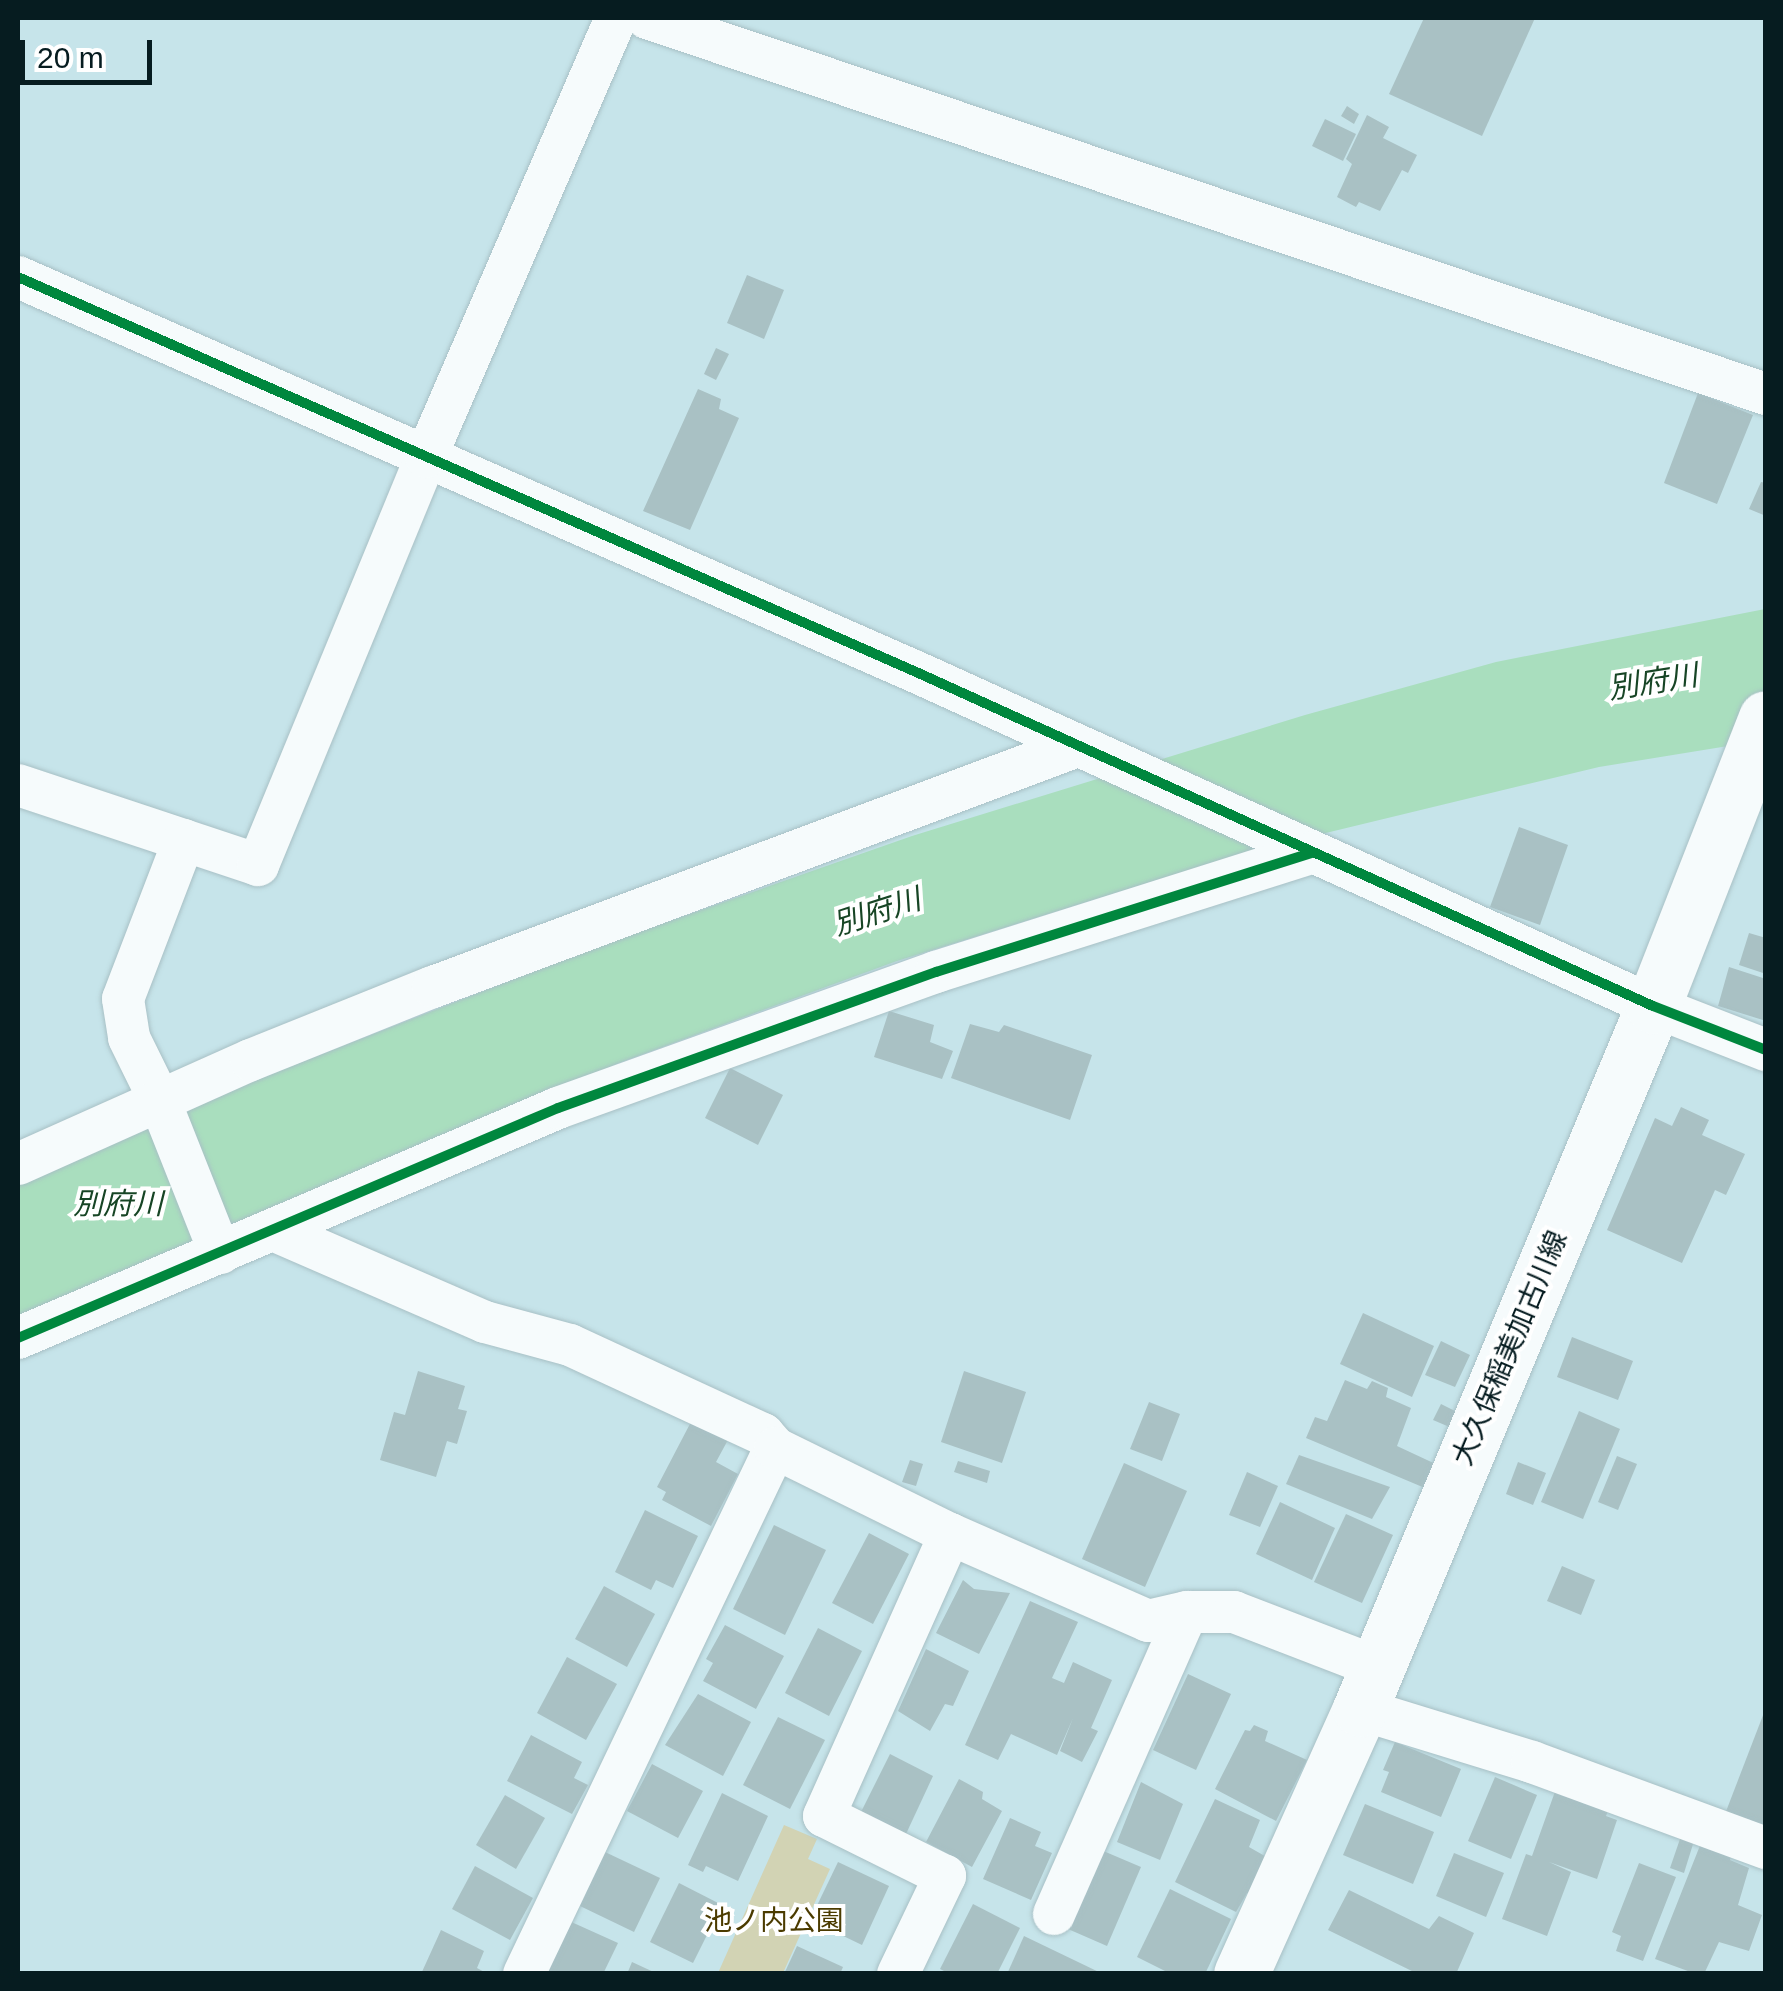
<!DOCTYPE html>
<html>
<head>
<meta charset="utf-8">
<style>
	body { margin:0 }
	#map { position:relative; width:1783px; height:1991px; overflow:hidden; background:#c6e4ea; font-family:Arial,"Noto Sans JP",sans-serif }
	div>[style] { position:absolute }
	[style*='--x'] { left:calc(var(--x)*1px); top:calc(var(--y)*1px); width:calc(var(--w)*1px); rotate:calc(var(--a)*1deg) }
	.green>* { inset:0; background:#d2d3b4 }
	.water>* { inset:0; background:#a9debe }
	.building>* { inset:0; background:#a9c1c4 }
	.roads { filter:drop-shadow(0 0 2px #a8c0c5) drop-shadow(0 0 2px #a8c0c5) }
	.street>* { height:42px; margin:-21px; padding:0 21px; transform-origin:21px; border-radius:21px; background:#f6fbfc }
	.secondary>* { height:55px; margin:-27.5px; padding:0 27.5px; transform-origin:27.5px; border-radius:27.5px; background:#f6fbfc }
	.cycleway>* { height:10px; margin:-5px; padding:0 5px; transform-origin:5px; border-radius:5px; background:#00873e }
	span { translate:-50% -50%; white-space:nowrap; text-align:center; line-height:1.15; -webkit-text-stroke:8px #fff; paint-order:stroke }
	.street-label { font-size:28px; color:#061c20 }
	.park-label { font-size:28px; color:#4b3b00 }
	.water-label { font-size:30px; color:#174525; font-style:italic }
	.frame { position:absolute; inset:0; border:20px solid #061c20; pointer-events:none }
	.scale { position:absolute; left:20px; top:40px; width:132px; height:45px; box-sizing:border-box; border:5px solid #061c20; border-top:0; padding-left:12px; font-size:30px; line-height:35px; white-space:nowrap; color:#061c20; -webkit-text-stroke:8px #fff; paint-order:stroke }
</style>
</head>
<body>
<div id="map">
	<div class="green">
		<i style="clip-path:polygon(784px 1825px,817px 1839px,808px 1859px,830px 1869px,783px 1973px,718px 1973px)"></i>
	</div>
	<div class="water">
		<i style="clip-path:polygon(1765px 609px,1765px 740px,1599px 767px,1251px 851px,897px 961px,619px 1063px,18px 1318px,18px 1179px,96px 1142px,607px 943px,912px 836px,1305px 715px,1496px 662px)"></i>
	</div>
	<div class="building">
		<i style="clip-path:polygon(1424px 18px,1535px 18px,1482px 136px,1389px 94px)"></i>
		<i style="clip-path:polygon(1347px 106px,1359px 114px,1354px 124px,1341px 116px)"></i>
		<i style="clip-path:polygon(1367px 115px,1389px 127px,1383px 138px,1417px 155px,1408px 173px,1402px 170px,1380px 211px,1359px 202px,1356px 207px,1337px 197px,1352px 164px,1346px 159px)"></i>
		<i style="clip-path:polygon(1325px 119px,1356px 134px,1343px 161px,1312px 146px)"></i>
		<i style="clip-path:polygon(747px 275px,784px 290px,764px 339px,727px 323px)"></i>
		<i style="clip-path:polygon(716px 348px,729px 354px,716px 380px,704px 374px)"></i>
		<i style="clip-path:polygon(698px 389px,721px 399px,719px 409px,739px 418px,690px 530px,643px 511px)"></i>
		<i style="clip-path:polygon(1698px 393px,1753px 415px,1717px 504px,1664px 483px)"></i>
		<i style="clip-path:polygon(1761px 482px,1766px 483px,1766px 516px,1749px 509px)"></i>
		<i style="clip-path:polygon(1519px 827px,1568px 845px,1540px 925px,1490px 907px)"></i>
		<i style="clip-path:polygon(1749px 933px,1766px 938px,1766px 974px,1739px 965px)"></i>
		<i style="clip-path:polygon(1729px 967px,1766px 979px,1766px 1021px,1718px 1006px)"></i>
		<i style="clip-path:polygon(889px 1011px,934px 1025px,930px 1042px,953px 1051px,942px 1079px,874px 1057px)"></i>
		<i style="clip-path:polygon(970px 1024px,999px 1032px,1004px 1025px,1092px 1055px,1070px 1120px,951px 1078px)"></i>
		<i style="clip-path:polygon(730px 1068px,783px 1095px,758px 1145px,705px 1118px)"></i>
		<i style="clip-path:polygon(1681px 1107px,1709px 1120px,1702px 1135px,1745px 1154px,1726px 1195px,1715px 1190px,1682px 1263px,1607px 1230px,1655px 1118px,1672px 1126px)"></i>
		<i style="clip-path:polygon(1363px 1313px,1434px 1346px,1412px 1397px,1340px 1364px)"></i>
		<i style="clip-path:polygon(1572px 1337px,1633px 1361px,1618px 1400px,1557px 1377px)"></i>
		<i style="clip-path:polygon(1441px 1341px,1470px 1355px,1455px 1387px,1425px 1375px)"></i>
		<i style="clip-path:polygon(418px 1371px,465px 1386px,458px 1409px,467px 1411px,457px 1444px,447px 1441px,436px 1477px,380px 1460px,394px 1412px,405px 1415px)"></i>
		<i style="clip-path:polygon(964px 1371px,1026px 1392px,1002px 1463px,941px 1442px)"></i>
		<i style="clip-path:polygon(1345px 1380px,1367px 1389px,1372px 1381px,1388px 1388px,1386px 1397px,1411px 1408px,1397px 1446px,1442px 1467px,1432px 1491px,1306px 1438px,1315px 1417px,1327px 1421px)"></i>
		<i style="clip-path:polygon(1149px 1402px,1180px 1414px,1162px 1461px,1130px 1449px)"></i>
		<i style="clip-path:polygon(1441px 1404px,1467px 1417px,1459px 1431px,1433px 1420px)"></i>
		<i style="clip-path:polygon(1579px 1411px,1620px 1429px,1583px 1519px,1541px 1502px)"></i>
		<i style="clip-path:polygon(692px 1420px,729px 1438px,716px 1462px,738px 1474px,711px 1526px,662px 1500px,666px 1492px,657px 1487px)"></i>
		<i style="clip-path:polygon(1299px 1455px,1390px 1487px,1372px 1519px,1286px 1484px)"></i>
		<i style="clip-path:polygon(1617px 1456px,1637px 1464px,1618px 1510px,1598px 1502px)"></i>
		<i style="clip-path:polygon(910px 1460px,923px 1464px,916px 1486px,902px 1482px)"></i>
		<i style="clip-path:polygon(958px 1461px,990px 1471px,987px 1483px,954px 1472px)"></i>
		<i style="clip-path:polygon(1518px 1462px,1546px 1473px,1533px 1505px,1506px 1494px)"></i>
		<i style="clip-path:polygon(1124px 1463px,1187px 1491px,1145px 1587px,1082px 1559px)"></i>
		<i style="clip-path:polygon(1247px 1472px,1278px 1486px,1260px 1527px,1229px 1515px)"></i>
		<i style="clip-path:polygon(1280px 1502px,1335px 1528px,1312px 1580px,1256px 1554px)"></i>
		<i style="clip-path:polygon(645px 1510px,698px 1536px,673px 1588px,656px 1580px,651px 1590px,615px 1572px)"></i>
		<i style="clip-path:polygon(1346px 1514px,1393px 1535px,1362px 1603px,1314px 1582px)"></i>
		<i style="clip-path:polygon(774px 1525px,826px 1550px,785px 1635px,733px 1609px)"></i>
		<i style="clip-path:polygon(869px 1533px,909px 1554px,873px 1624px,832px 1603px)"></i>
		<i style="clip-path:polygon(1562px 1566px,1595px 1580px,1581px 1615px,1547px 1601px)"></i>
		<i style="clip-path:polygon(963px 1580px,974px 1589px,1010px 1593px,979px 1654px,936px 1633px)"></i>
		<i style="clip-path:polygon(604px 1586px,655px 1614px,627px 1667px,575px 1639px)"></i>
		<i style="clip-path:polygon(1030px 1601px,1078px 1622px,1052px 1678px,1064px 1683px,1073px 1662px,1112px 1680px,1091px 1728px,1098px 1731px,1082px 1762px,1060px 1751px,1073px 1718px,1057px 1755px,1011px 1734px,998px 1760px,965px 1745px)"></i>
		<i style="clip-path:polygon(725px 1625px,784px 1656px,756px 1709px,703px 1681px,713px 1663px,706px 1659px)"></i>
		<i style="clip-path:polygon(818px 1628px,862px 1651px,829px 1716px,785px 1693px)"></i>
		<i style="clip-path:polygon(926px 1649px,969px 1671px,953px 1706px,945px 1704px,930px 1731px,898px 1711px)"></i>
		<i style="clip-path:polygon(567px 1657px,617px 1684px,586px 1740px,537px 1713px)"></i>
		<i style="clip-path:polygon(1188px 1674px,1231px 1694px,1196px 1770px,1153px 1750px)"></i>
		<i style="clip-path:polygon(698px 1694px,751px 1722px,723px 1776px,665px 1745px)"></i>
		<i style="clip-path:polygon(1765px 1710px,1766px 1710px,1766px 1830px,1725px 1814px)"></i>
		<i style="clip-path:polygon(778px 1717px,825px 1740px,790px 1809px,743px 1785px)"></i>
		<i style="clip-path:polygon(1254px 1725px,1268px 1731px,1265px 1741px,1307px 1760px,1276px 1821px,1215px 1789px,1245px 1730px,1250px 1731px)"></i>
		<i style="clip-path:polygon(531px 1735px,582px 1762px,574px 1778px,588px 1785px,572px 1814px,507px 1781px)"></i>
		<i style="clip-path:polygon(1395px 1742px,1461px 1769px,1441px 1817px,1381px 1792px,1389px 1772px,1383px 1770px)"></i>
		<i style="clip-path:polygon(890px 1754px,933px 1776px,906px 1834px,861px 1812px)"></i>
		<i style="clip-path:polygon(652px 1764px,703px 1791px,678px 1838px,627px 1811px)"></i>
		<i style="clip-path:polygon(1495px 1777px,1537px 1795px,1511px 1859px,1468px 1841px)"></i>
		<i style="clip-path:polygon(959px 1779px,983px 1792px,982px 1799px,1002px 1811px,972px 1867px,926px 1842px)"></i>
		<i style="clip-path:polygon(1141px 1782px,1183px 1804px,1160px 1860px,1117px 1842px)"></i>
		<i style="clip-path:polygon(1557px 1786px,1610px 1805px,1606px 1816px,1617px 1820px,1597px 1879px,1549px 1862px,1571px 1872px,1547px 1936px,1502px 1919px,1526px 1854px,1532px 1856px)"></i>
		<i style="clip-path:polygon(722px 1793px,768px 1816px,738px 1881px,706px 1866px,703px 1872px,688px 1865px)"></i>
		<i style="clip-path:polygon(505px 1795px,545px 1818px,516px 1869px,476px 1845px)"></i>
		<i style="clip-path:polygon(1215px 1799px,1260px 1820px,1249px 1847px,1270px 1859px,1253px 1894px,1247px 1893px,1236px 1912px,1175px 1882px)"></i>
		<i style="clip-path:polygon(1365px 1804px,1434px 1832px,1413px 1884px,1343px 1855px)"></i>
		<i style="clip-path:polygon(1010px 1818px,1041px 1832px,1035px 1846px,1052px 1853px,1031px 1900px,983px 1879px)"></i>
		<i style="clip-path:polygon(1681px 1836px,1694px 1841px,1684px 1873px,1670px 1868px)"></i>
		<i style="clip-path:polygon(1703px 1838px,1733px 1849px,1730px 1860px,1749px 1868px,1738px 1905px,1762px 1915px,1749px 1951px,1719px 1942px,1704px 1974px,1696px 1974px,1655px 1959px)"></i>
		<i style="clip-path:polygon(1101px 1850px,1141px 1867px,1107px 1946px,1068px 1929px)"></i>
		<i style="clip-path:polygon(605px 1852px,660px 1878px,634px 1932px,580px 1906px)"></i>
		<i style="clip-path:polygon(1454px 1853px,1504px 1873px,1486px 1917px,1436px 1896px)"></i>
		<i style="clip-path:polygon(838px 1862px,889px 1886px,862px 1945px,810px 1920px)"></i>
		<i style="clip-path:polygon(1639px 1863px,1676px 1877px,1643px 1961px,1616px 1951px,1621px 1936px,1612px 1932px)"></i>
		<i style="clip-path:polygon(475px 1866px,533px 1898px,510px 1940px,452px 1909px)"></i>
		<i style="clip-path:polygon(679px 1883px,722px 1905px,693px 1963px,650px 1942px)"></i>
		<i style="clip-path:polygon(1170px 1889px,1231px 1919px,1205px 1974px,1171px 1974px,1137px 1957px)"></i>
		<i style="clip-path:polygon(1349px 1890px,1429px 1929px,1439px 1916px,1474px 1933px,1456px 1974px,1418px 1974px,1328px 1930px)"></i>
		<i style="clip-path:polygon(973px 1904px,1020px 1928px,997px 1974px,950px 1974px,940px 1969px)"></i>
		<i style="clip-path:polygon(567px 1920px,618px 1943px,603px 1974px,542px 1974px)"></i>
		<i style="clip-path:polygon(441px 1930px,484px 1951px,477px 1968px,488px 1974px,421px 1974px)"></i>
		<i style="clip-path:polygon(1024px 1936px,1103px 1974px,1007px 1974px)"></i>
		<i style="clip-path:polygon(797px 1946px,843px 1967px,840px 1974px,784px 1974px)"></i>
		<i style="clip-path:polygon(632px 1962px,658px 1974px,627px 1974px)"></i>
	</div>
	<div class="roads">
		<div class="street">
			<i style="--x:647;--y:18;--w:1180;--a:18.57"></i>
			<i style="--x:18;--y:277;--w:979;--a:23.74"></i>
			<i style="--x:914;--y:671;--w:811;--a:24.39"></i>
			<i style="--x:1653;--y:1006;--w:121;--a:21.3"></i>
			<i style="--x:18;--y:785;--w:253;--a:18.4"></i>
			<i style="--x:258;--y:865;--w:441;--a:-67.6"></i>
			<i style="--x:426;--y:457;--w:478;--a:-66.6"></i>
			<i style="--x:184;--y:840;--w:170;--a:111"></i>
			<i style="--x:123;--y:999;--w:39;--a:81"></i>
			<i style="--x:129;--y:1038;--w:68;--a:63.8"></i>
			<i style="--x:159;--y:1099;--w:166;--a:68.4"></i>
			<i style="--x:18;--y:1164;--w:255;--a:-24.1"></i>
			<i style="--x:251;--y:1060;--w:196;--a:-21.9"></i>
			<i style="--x:433;--y:987;--w:685;--a:-20.5"></i>
			<i style="--x:273;--y:1230;--w:231;--a:23.5"></i>
			<i style="--x:485;--y:1322;--w:88;--a:15.1"></i>
			<i style="--x:570;--y:1345;--w:213;--a:24.8"></i>
			<i style="--x:763;--y:1434;--w:18;--a:49"></i>
			<i style="--x:18;--y:1338;--w:587;--a:-23.07"></i>
			<i style="--x:558;--y:1108;--w:402;--a:-19.8"></i>
			<i style="--x:936;--y:972;--w:394;--a:-17.6"></i>
			<i style="--x:1360;--y:1709;--w:180;--a:17.1"></i>
			<i style="--x:1532;--y:1762;--w:249;--a:20.2"></i>
			<i style="--x:1054;--y:1914;--w:330;--a:-66.2"></i>
			<i style="--x:524;--y:1974;--w:583;--a:-64.49"></i>
			<i style="--x:775;--y:1448;--w:195;--a:26.2"></i>
			<i style="--x:950;--y:1534;--w:216;--a:23.7"></i>
			<i style="--x:1148;--y:1621;--w:40;--a:-13"></i>
			<i style="--x:1187;--y:1612;--w:47;--a:0"></i>
			<i style="--x:1234;--y:1612;--w:153;--a:21"></i>
			<i style="--x:898;--y:1974;--w:109;--a:-64.4"></i>
			<i style="--x:945;--y:1876;--w:135;--a:-153.6"></i>
			<i style="--x:824;--y:1816;--w:309;--a:-65.9"></i>
		</div>
		<div class="secondary">
			<i style="--x:1241;--y:1974;--w:290;--a:-65.8"></i>
			<i style="--x:1360;--y:1709;--w:762;--a:-67.37"></i>
			<i style="--x:1653;--y:1006;--w:309;--a:-68.6"></i>
		</div>
	</div>
	<div class="cycleway">
		<i style="--x:18;--y:277;--w:979;--a:23.74"></i>
		<i style="--x:914;--y:671;--w:811;--a:24.39"></i>
		<i style="--x:1653;--y:1006;--w:121;--a:21.3"></i>
		<i style="--x:18;--y:1338;--w:587;--a:-23.07"></i>
		<i style="--x:558;--y:1108;--w:402;--a:-19.8"></i>
		<i style="--x:936;--y:972;--w:394;--a:-17.6"></i>
	</div>
	<div class="street-label">
		<span style="left:1510px;top:1348px;rotate:-67deg">大久保稲美加古川線</span>
	</div>
	<div class="park-label">
		<span style="left:774px;top:1921px">池ノ内公園</span>
	</div>
	<div class="water-label">
		<span style="left:1653px;top:682px;rotate:-9deg">別府川</span>
		<span style="left:877px;top:912px;rotate:-18deg">別府川</span>
		<span style="left:118px;top:1204px">別府川</span>
	</div>
	<div class="frame"></div>
	<div class="scale">20 m</div>
</div>
</body>
</html>
